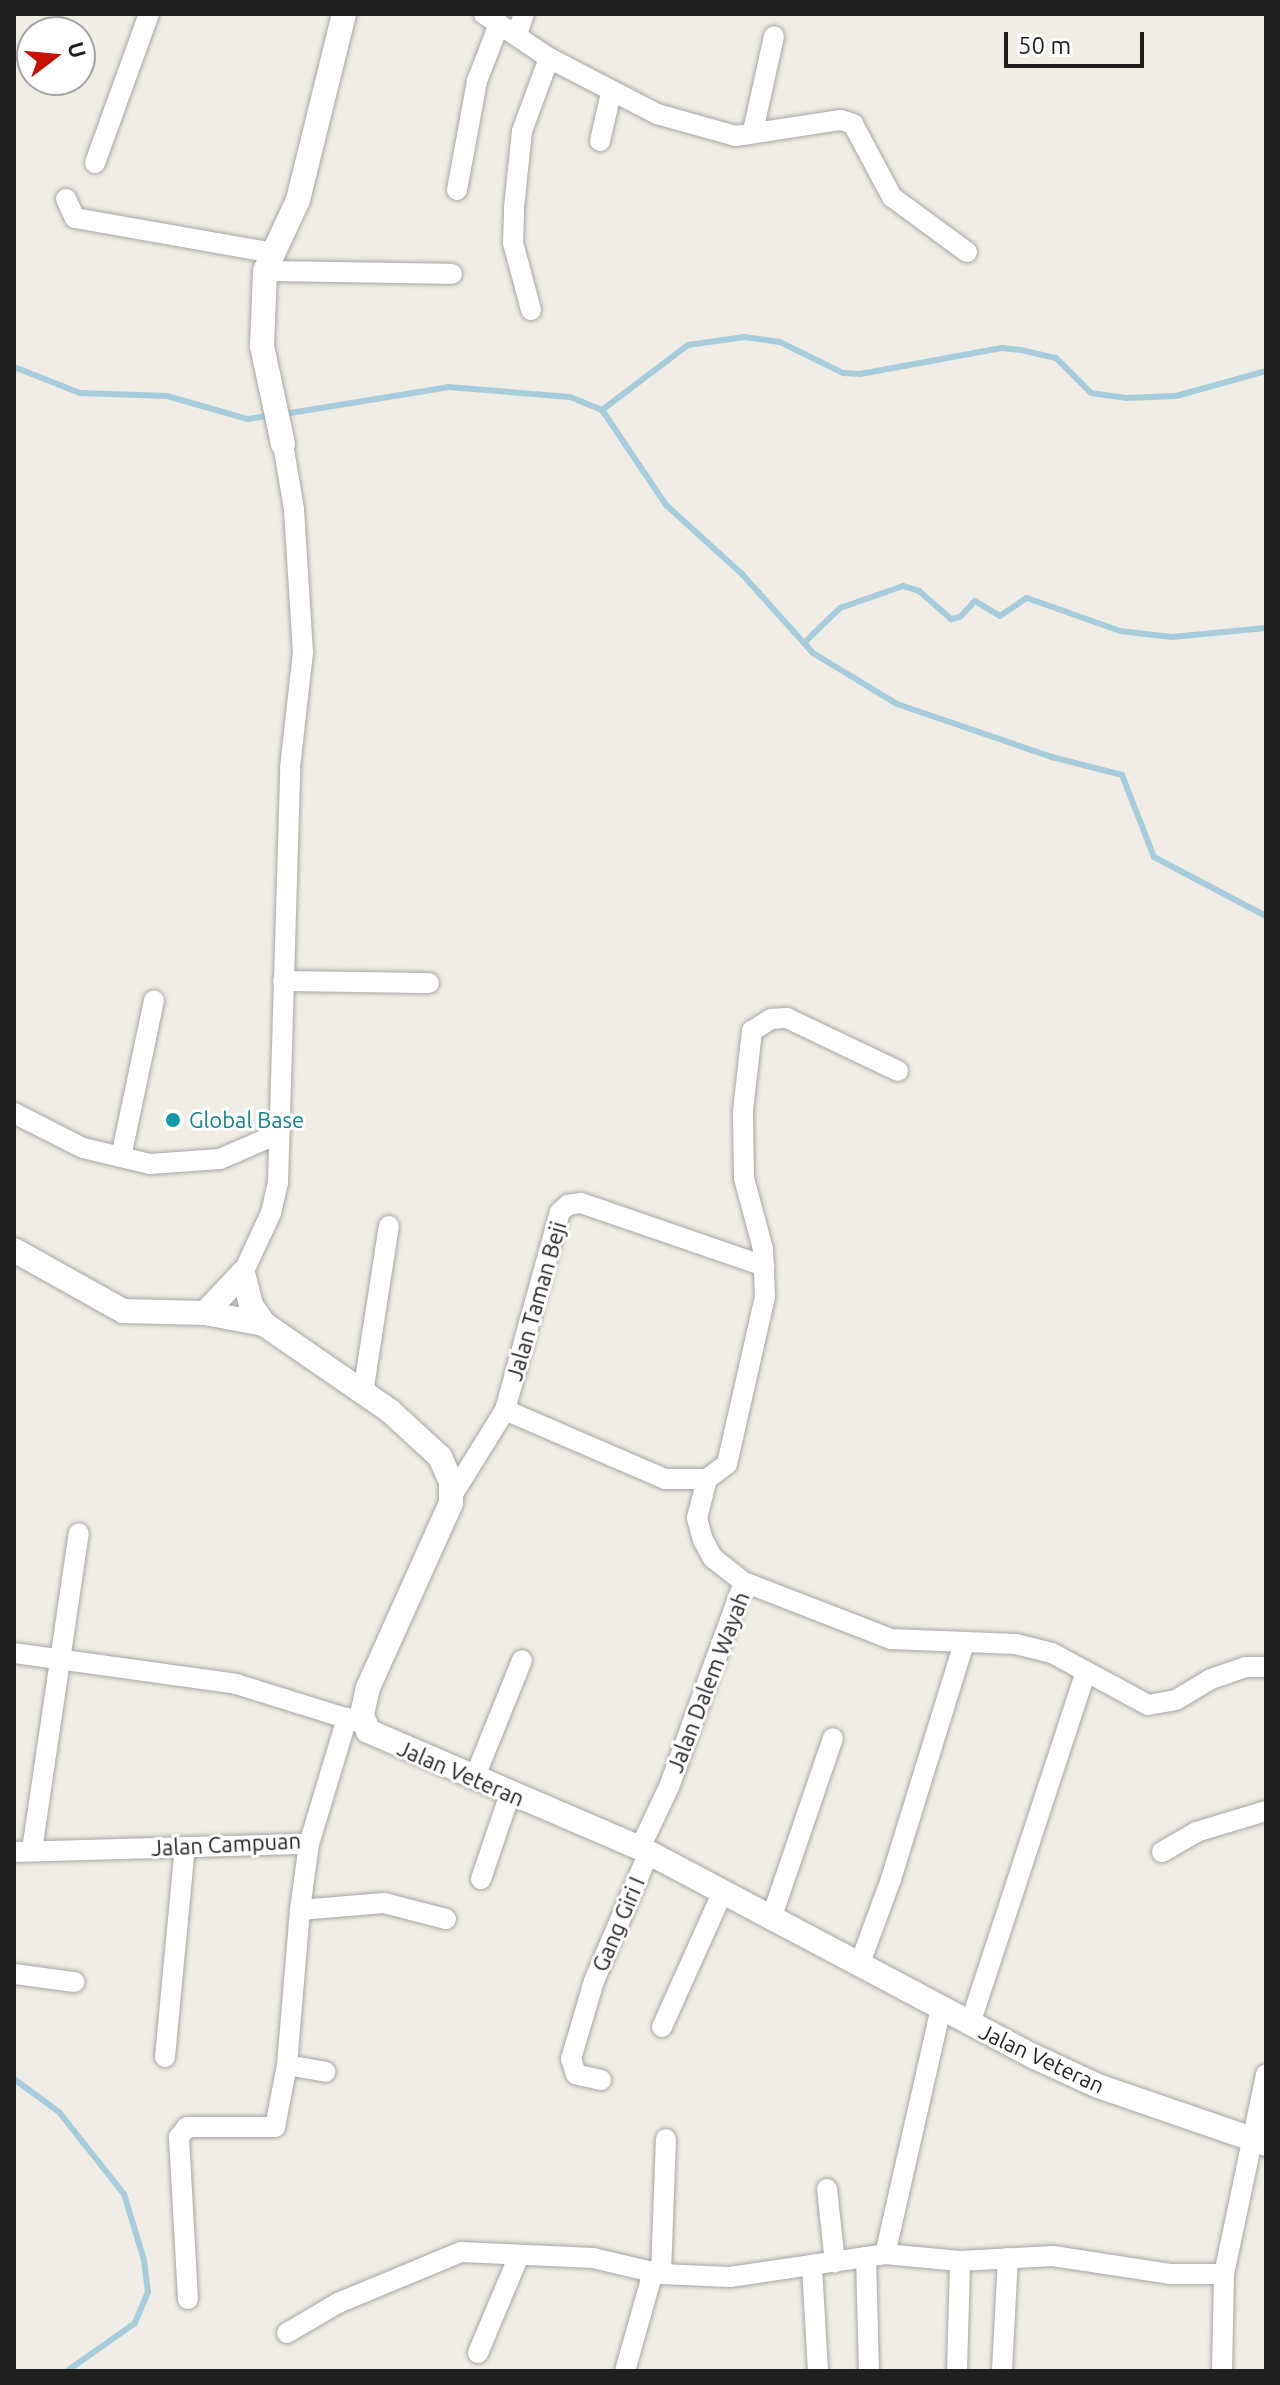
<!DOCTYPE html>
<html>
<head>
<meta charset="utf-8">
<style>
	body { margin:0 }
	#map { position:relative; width:1280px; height:2385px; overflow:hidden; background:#efede5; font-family:Ubuntu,sans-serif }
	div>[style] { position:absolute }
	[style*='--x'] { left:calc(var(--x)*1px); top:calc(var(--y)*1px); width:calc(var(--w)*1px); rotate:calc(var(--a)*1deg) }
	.stream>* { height:6px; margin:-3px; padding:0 3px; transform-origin:3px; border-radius:3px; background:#a7cddc }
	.roads { filter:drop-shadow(0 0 2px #a6a6a6) drop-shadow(0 0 2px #a6a6a6) }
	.minor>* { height:20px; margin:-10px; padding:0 10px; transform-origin:10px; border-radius:10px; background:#fff }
	.tertiary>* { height:24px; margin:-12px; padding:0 12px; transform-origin:12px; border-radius:12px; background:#fff }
	.dots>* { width:22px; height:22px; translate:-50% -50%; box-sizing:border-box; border:4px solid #fff; border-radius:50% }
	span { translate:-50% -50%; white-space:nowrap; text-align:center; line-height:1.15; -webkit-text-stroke:6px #fff; paint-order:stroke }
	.culture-label { font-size:22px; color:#0d838f }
	.left { translate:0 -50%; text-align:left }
	.street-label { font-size:22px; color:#1f1f1f }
	.frame { position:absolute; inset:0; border:16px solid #1f1f1f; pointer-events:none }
	.north { position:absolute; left:16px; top:16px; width:80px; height:80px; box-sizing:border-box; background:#fff; border:2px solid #a5a5a5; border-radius:50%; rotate:74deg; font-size:22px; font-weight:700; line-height:32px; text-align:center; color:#1f1f1f }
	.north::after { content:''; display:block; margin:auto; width:28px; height:36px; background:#c91005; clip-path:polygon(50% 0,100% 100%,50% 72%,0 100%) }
	.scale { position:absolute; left:1004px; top:32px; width:140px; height:36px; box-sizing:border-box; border:4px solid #1f1f1f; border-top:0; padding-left:10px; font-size:24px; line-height:28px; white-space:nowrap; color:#1f1f1f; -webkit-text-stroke:6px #fff; paint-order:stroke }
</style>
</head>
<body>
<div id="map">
	<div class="stream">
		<i style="--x:14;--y:367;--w:71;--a:21.5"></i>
		<i style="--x:80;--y:393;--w:87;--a:2"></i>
		<i style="--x:167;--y:396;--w:84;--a:15.9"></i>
		<i style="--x:248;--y:419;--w:25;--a:-9"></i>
		<i style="--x:602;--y:410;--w:108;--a:-37.1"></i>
		<i style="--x:688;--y:345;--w:57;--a:-8.1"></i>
		<i style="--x:744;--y:337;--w:36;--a:8"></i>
		<i style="--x:780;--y:342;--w:70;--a:26.2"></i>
		<i style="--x:843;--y:373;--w:17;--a:3"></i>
		<i style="--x:860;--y:374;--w:144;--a:-10.4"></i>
		<i style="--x:1002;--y:348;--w:19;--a:6"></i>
		<i style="--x:1021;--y:350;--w:36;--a:13"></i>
		<i style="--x:1056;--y:358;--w:49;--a:45"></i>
		<i style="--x:1091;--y:393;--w:35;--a:8"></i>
		<i style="--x:1126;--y:398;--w:50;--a:-2.3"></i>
		<i style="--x:1176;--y:396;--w:93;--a:-15.5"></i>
		<i style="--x:284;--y:414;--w:166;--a:-9.3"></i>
		<i style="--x:448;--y:387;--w:122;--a:4.7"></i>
		<i style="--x:570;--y:397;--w:35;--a:22"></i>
		<i style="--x:602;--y:410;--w:115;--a:56"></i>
		<i style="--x:666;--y:505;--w:103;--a:42.2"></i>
		<i style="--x:742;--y:574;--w:106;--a:48.1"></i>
		<i style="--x:813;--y:653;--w:98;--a:31.3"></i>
		<i style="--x:897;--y:704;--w:164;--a:18.9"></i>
		<i style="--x:1052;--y:757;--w:72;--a:14.4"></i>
		<i style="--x:1122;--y:775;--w:88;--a:68.7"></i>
		<i style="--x:1154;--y:857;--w:127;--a:27.8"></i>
		<i style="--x:804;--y:643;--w:50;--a:-44.2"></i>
		<i style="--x:840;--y:608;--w:67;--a:-19.2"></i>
		<i style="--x:903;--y:586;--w:17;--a:17"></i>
		<i style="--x:919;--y:591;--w:43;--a:41.2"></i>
		<i style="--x:951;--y:619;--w:9;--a:-13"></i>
		<i style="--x:960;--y:617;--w:22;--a:-47"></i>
		<i style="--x:975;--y:601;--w:29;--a:31"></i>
		<i style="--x:1000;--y:616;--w:32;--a:-34"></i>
		<i style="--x:1027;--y:598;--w:99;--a:19.5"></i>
		<i style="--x:1120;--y:631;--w:52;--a:6.6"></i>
		<i style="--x:1172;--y:637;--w:94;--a:-5.5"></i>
		<i style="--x:14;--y:2079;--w:56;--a:36.3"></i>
		<i style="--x:59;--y:2112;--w:105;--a:51.6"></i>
		<i style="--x:124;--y:2194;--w:69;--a:73.1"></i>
		<i style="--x:144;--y:2260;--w:32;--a:83"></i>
		<i style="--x:148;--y:2292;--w:34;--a:113"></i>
		<i style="--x:135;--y:2323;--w:83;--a:144.8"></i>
	</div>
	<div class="roads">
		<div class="minor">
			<i style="--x:484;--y:14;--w:78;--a:34.1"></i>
			<i style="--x:549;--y:58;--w:122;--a:27.4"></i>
			<i style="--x:657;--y:114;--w:82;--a:15.6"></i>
			<i style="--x:736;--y:136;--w:106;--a:-8.7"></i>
			<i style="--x:841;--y:120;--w:13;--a:18"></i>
			<i style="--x:853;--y:124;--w:83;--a:61.9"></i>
			<i style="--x:892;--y:197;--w:93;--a:36.3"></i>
			<i style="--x:517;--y:34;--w:21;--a:-71"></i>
			<i style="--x:753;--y:131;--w:97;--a:-77.5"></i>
			<i style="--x:600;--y:141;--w:49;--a:-77.1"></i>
			<i style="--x:95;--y:163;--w:158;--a:-70.1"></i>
			<i style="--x:457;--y:190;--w:111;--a:-79.6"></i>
			<i style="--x:477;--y:81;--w:61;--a:-68.9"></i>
			<i style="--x:66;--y:199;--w:21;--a:65"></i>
			<i style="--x:75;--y:218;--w:201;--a:10"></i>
			<i style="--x:265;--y:271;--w:187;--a:0.9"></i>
			<i style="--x:531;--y:310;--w:69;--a:-105"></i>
			<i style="--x:513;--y:243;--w:35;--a:-88"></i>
			<i style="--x:514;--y:208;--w:77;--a:-84.1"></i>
			<i style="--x:522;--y:131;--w:78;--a:-69.7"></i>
			<i style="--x:283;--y:981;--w:146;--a:0.8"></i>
			<i style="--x:14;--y:1113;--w:77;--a:26.9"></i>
			<i style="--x:83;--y:1148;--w:69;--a:13.4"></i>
			<i style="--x:150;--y:1164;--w:70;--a:-4.1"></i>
			<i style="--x:220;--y:1159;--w:65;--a:-23.4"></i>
			<i style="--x:121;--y:1157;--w:160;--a:-78.1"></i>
			<i style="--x:243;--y:1273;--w:66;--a:-65"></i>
			<i style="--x:271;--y:1213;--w:32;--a:-77"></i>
			<i style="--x:278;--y:1182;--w:414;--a:-88.3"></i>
			<i style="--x:290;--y:768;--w:116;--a:-83.6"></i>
			<i style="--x:303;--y:653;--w:144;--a:-93.6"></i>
			<i style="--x:294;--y:509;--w:66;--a:-99.6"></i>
			<i style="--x:363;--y:1393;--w:169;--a:-81.2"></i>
			<i style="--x:505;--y:1410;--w:174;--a:23.3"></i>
			<i style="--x:665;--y:1479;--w:42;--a:0"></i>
			<i style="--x:707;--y:1479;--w:25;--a:-37"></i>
			<i style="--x:727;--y:1464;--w:171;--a:-77.2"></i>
			<i style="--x:765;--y:1297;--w:48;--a:-92.4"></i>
			<i style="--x:763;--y:1249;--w:73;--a:-105"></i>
			<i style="--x:744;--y:1178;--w:67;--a:-90.9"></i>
			<i style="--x:743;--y:1111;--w:81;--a:-83.6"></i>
			<i style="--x:752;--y:1031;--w:22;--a:-32"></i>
			<i style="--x:771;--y:1019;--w:16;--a:-4"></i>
			<i style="--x:787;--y:1018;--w:123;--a:25.5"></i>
			<i style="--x:707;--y:1479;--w:40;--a:104.4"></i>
			<i style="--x:697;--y:1518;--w:23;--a:75"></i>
			<i style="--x:703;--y:1540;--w:21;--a:61"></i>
			<i style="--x:713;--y:1558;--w:39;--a:38"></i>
			<i style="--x:453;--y:1494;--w:99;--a:-58.2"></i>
			<i style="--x:505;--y:1410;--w:205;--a:-74.5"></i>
			<i style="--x:560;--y:1212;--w:11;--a:-41"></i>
			<i style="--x:568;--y:1205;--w:13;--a:-9"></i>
			<i style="--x:581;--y:1203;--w:194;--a:19"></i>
			<i style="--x:14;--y:1653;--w:224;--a:7.9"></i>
			<i style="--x:236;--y:1684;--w:128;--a:17.3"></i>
			<i style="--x:474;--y:1779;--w:128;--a:-68"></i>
			<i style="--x:309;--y:1844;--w:67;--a:97.8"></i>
			<i style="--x:300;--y:1910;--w:84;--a:-4.8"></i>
			<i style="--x:384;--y:1903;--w:64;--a:14.5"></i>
			<i style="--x:640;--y:1848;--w:68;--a:-64.6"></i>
			<i style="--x:669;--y:1787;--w:218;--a:-69.9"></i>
			<i style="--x:744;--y:1582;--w:158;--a:21.2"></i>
			<i style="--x:891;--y:1639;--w:125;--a:2.3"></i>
			<i style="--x:1016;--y:1644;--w:37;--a:14"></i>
			<i style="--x:1052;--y:1653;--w:109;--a:28.4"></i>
			<i style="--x:1148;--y:1705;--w:28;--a:-10"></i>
			<i style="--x:1176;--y:1700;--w:41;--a:-31"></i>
			<i style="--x:1211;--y:1679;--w:36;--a:-19"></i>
			<i style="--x:1245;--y:1667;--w:21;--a:0"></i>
			<i style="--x:32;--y:1850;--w:320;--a:-81.6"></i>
			<i style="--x:14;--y:1852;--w:295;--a:-1.6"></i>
			<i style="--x:309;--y:1844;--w:132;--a:-73.2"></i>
			<i style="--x:1162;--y:1852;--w:39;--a:-30"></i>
			<i style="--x:1196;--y:1832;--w:73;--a:-16.7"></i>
			<i style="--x:481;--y:1879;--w:90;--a:-71.2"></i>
			<i style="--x:300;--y:1910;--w:156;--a:94.8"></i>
			<i style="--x:287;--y:2065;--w:39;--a:10"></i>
			<i style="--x:772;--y:1916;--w:188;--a:-71.1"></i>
			<i style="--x:860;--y:1963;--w:90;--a:-69.7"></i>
			<i style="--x:891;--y:1879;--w:247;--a:-72.8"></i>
			<i style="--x:14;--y:1974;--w:61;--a:7.6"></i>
			<i style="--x:941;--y:2008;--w:252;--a:102.8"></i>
			<i style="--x:885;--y:2254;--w:75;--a:5.3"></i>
			<i style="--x:960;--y:2261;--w:93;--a:-3.1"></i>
			<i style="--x:1053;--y:2256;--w:118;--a:8.7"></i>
			<i style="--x:1170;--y:2274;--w:54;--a:0"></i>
			<i style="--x:970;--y:2024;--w:371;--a:-71.8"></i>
			<i style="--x:662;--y:2027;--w:149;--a:-65.8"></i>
			<i style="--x:165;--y:2057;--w:211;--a:-84.6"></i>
			<i style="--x:601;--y:2080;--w:26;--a:-167"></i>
			<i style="--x:576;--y:2074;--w:16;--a:-108"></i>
			<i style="--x:571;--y:2059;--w:81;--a:-73.6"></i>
			<i style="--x:594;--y:1981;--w:140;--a:-66.9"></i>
			<i style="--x:827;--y:2189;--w:74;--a:83.8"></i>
			<i style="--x:866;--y:2257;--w:114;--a:88.5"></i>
			<i style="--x:812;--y:2267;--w:104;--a:86.7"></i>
			<i style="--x:661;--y:2274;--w:135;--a:-87.9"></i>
			<i style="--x:188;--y:2299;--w:162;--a:-93.2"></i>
			<i style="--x:179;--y:2137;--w:13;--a:-51"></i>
			<i style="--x:187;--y:2127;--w:88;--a:0"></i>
			<i style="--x:275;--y:2127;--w:63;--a:-79"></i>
			<i style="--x:287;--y:2333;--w:59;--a:-30.5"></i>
			<i style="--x:338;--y:2303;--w:133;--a:-22.5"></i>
			<i style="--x:461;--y:2252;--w:132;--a:2.6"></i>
			<i style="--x:593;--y:2258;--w:70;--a:13.2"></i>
			<i style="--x:661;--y:2274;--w:69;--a:2.5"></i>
			<i style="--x:730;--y:2277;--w:157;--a:-8.4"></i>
			<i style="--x:478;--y:2353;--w:103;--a:-67.2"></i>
			<i style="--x:625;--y:2371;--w:103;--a:-74.2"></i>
			<i style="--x:957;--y:2371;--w:110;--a:-88.4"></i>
			<i style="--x:1002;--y:2371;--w:113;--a:-87"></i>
			<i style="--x:1222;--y:2371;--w:97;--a:-88.8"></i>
			<i style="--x:1224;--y:2274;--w:204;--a:-78.1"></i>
		</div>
		<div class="tertiary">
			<i style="--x:283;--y:444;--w:100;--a:-102.1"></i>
			<i style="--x:262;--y:346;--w:75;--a:-87.7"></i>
			<i style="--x:265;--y:271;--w:78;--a:-65.1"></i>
			<i style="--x:298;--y:200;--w:192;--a:-76.1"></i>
			<i style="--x:14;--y:1250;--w:125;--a:29.2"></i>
			<i style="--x:123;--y:1311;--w:82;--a:1.4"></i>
			<i style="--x:205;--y:1313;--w:60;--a:10.6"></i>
			<i style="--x:264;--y:1324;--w:153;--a:34.6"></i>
			<i style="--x:390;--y:1411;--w:68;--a:42.6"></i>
			<i style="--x:440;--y:1457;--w:27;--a:66"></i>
			<i style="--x:451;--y:1482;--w:21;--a:90"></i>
			<i style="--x:451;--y:1503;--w:203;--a:114.2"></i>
			<i style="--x:368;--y:1688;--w:28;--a:103"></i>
			<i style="--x:362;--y:1715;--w:17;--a:69"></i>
			<i style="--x:368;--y:1731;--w:296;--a:23.3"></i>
			<i style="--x:640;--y:1848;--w:447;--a:27.9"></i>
			<i style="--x:1035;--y:2057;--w:69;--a:24.7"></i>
			<i style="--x:1098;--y:2086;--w:178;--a:19"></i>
			<i style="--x:243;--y:1273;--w:33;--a:76"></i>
			<i style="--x:251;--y:1305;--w:23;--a:56"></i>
			<i style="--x:205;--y:1313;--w:55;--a:-46.5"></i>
		</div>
	</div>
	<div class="dots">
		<i style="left:173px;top:1120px;background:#0f9aa8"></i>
	</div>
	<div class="culture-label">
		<span class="left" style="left:189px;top:1120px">Global Base</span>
	</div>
	<div class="street-label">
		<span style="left:536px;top:1301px;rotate:-74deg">Jalan Taman Beji</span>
		<span style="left:708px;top:1682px;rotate:-69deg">Jalan Dalem Wayah</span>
		<span style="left:461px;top:1773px;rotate:23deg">Jalan Veteran</span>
		<span style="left:226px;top:1844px;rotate:-3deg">Jalan Campuan</span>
		<span style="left:618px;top:1924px;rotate:-67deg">Gang Giri I</span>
		<span style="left:1042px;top:2058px;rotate:25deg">Jalan Veteran</span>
	</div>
	<div class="frame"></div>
	<div class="north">U</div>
	<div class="scale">50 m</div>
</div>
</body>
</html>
